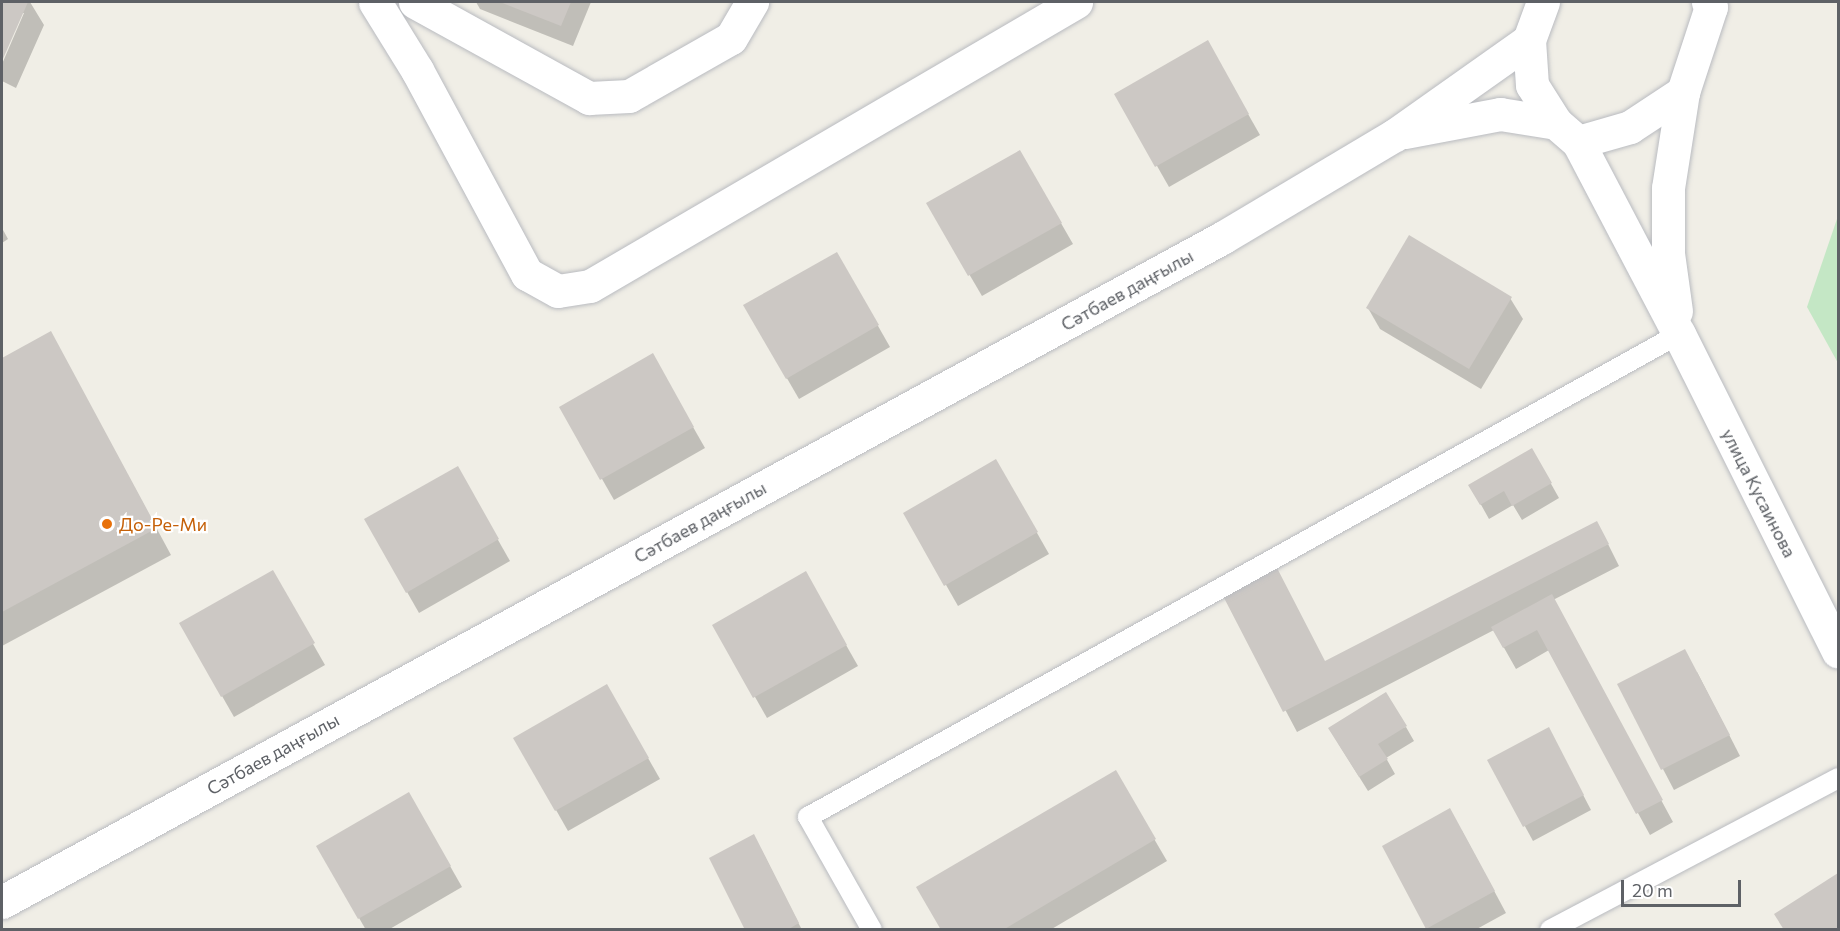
<!DOCTYPE html>
<html>
<head>
<meta charset="utf-8">
<style>
	body { margin:0 }
	#map { position:relative; width:1840px; height:931px; overflow:hidden; background:#f0eee6; font-family:Commissioner,sans-serif }
	div>[style] { position:absolute }
	[style*='--x'] { left:calc(var(--x)*1px); top:calc(var(--y)*1px); width:calc(var(--w)*1px); rotate:calc(var(--a)*1deg) }
	.green>* { inset:0; background:#c4e7c5 }
	.shadow>* { inset:0; background:#0003 }
	.building>* { inset:0; background:#ccc8c4 }
	.roads { filter:drop-shadow(0 0 2px #b9bbc0) drop-shadow(0 0 2px #b9bbc0) }
	.service>* { height:20px; margin:-10px; padding:0 10px; transform-origin:10px; border-radius:10px; background:#fff }
	.minor>* { height:33px; margin:-16.5px; padding:0 16.5px; transform-origin:16.5px; border-radius:16.5px; background:#fff }
	.tertiary>* { height:33px; margin:-16.5px; padding:0 16.5px; transform-origin:16.5px; border-radius:16.5px; background:#fff }
	.dots>* { width:16px; height:16px; translate:-50% -50%; box-sizing:border-box; border:3px solid #fff; border-radius:50% }
	span { translate:-50% -50%; white-space:nowrap; text-align:center; line-height:1.15; -webkit-text-stroke:4.5px #fff; paint-order:stroke }
	.street-label { font-size:18px; color:#5e6166 }
	.food-label { font-size:18px; color:#c56008 }
	.left { translate:0 -50%; text-align:left }
	.frame { position:absolute; inset:0; border:3px solid #5e6166; pointer-events:none }
	.scale { position:absolute; left:1621px; top:880px; width:120px; height:27px; box-sizing:border-box; border:3px solid #5e6166; border-top:0; padding-left:8px; font-size:18px; line-height:21px; white-space:nowrap; color:#5e6166; -webkit-text-stroke:4px #fff; paint-order:stroke }
</style>
</head>
<body>
<div id="map">
	<div class="green">
		<i style="clip-path:polygon(1838px 216px,1838px 363px,1807px 307px)"></i>
	</div>
	<div class="shadow">
		<i style="clip-path:polygon(2px 2px,30px 2px,44px 25px,16px 88px,2px 81px,2px 64px,24px 13px,21px 13px,2px 57px)"></i>
		<i style="clip-path:polygon(476px 2px,591px 2px,573px 46px,480px 9px)"></i>
		<i style="clip-path:polygon(1207px 42px,1260px 135px,1169px 187px,1116px 94px)"></i>
		<i style="clip-path:polygon(1020px 152px,1073px 244px,982px 296px,928px 204px)"></i>
		<i style="clip-path:polygon(2px 228px,8px 239px,2px 243px)"></i>
		<i style="clip-path:polygon(837px 254px,890px 347px,799px 399px,745px 306px)"></i>
		<i style="clip-path:polygon(1510px 298px,1523px 319px,1481px 389px,1380px 329px,1368px 308px)"></i>
		<i style="clip-path:polygon(51px 333px,171px 555px,2px 646px,2px 360px)"></i>
		<i style="clip-path:polygon(652px 355px,705px 448px,614px 500px,561px 407px)"></i>
		<i style="clip-path:polygon(1532px 450px,1559px 498px,1522px 520px,1513px 505px,1489px 519px,1470px 485px)"></i>
		<i style="clip-path:polygon(996px 461px,1049px 554px,958px 606px,905px 513px)"></i>
		<i style="clip-path:polygon(457px 468px,510px 561px,419px 613px,366px 520px)"></i>
		<i style="clip-path:polygon(1608px 544px,1619px 566px,1553px 600px,1673px 822px,1650px 835px,1549px 650px,1516px 669px,1494px 630px,1297px 732px,1224px 594px,1326px 663px)"></i>
		<i style="clip-path:polygon(272px 572px,325px 665px,234px 717px,181px 624px)"></i>
		<i style="clip-path:polygon(805px 573px,858px 666px,767px 718px,714px 625px)"></i>
		<i style="clip-path:polygon(1697px 672px,1740px 756px,1674px 790px,1619px 685px)"></i>
		<i style="clip-path:polygon(607px 686px,660px 779px,568px 831px,515px 738px)"></i>
		<i style="clip-path:polygon(1406px 727px,1414px 741px,1386px 758px,1395px 774px,1368px 791px,1338px 743px)"></i>
		<i style="clip-path:polygon(1556px 743px,1591px 810px,1533px 841px,1489px 760px)"></i>
		<i style="clip-path:polygon(1115px 772px,1167px 861px,1050px 930px,942px 930px)"></i>
		<i style="clip-path:polygon(409px 794px,462px 887px,388px 930px,366px 930px,318px 847px)"></i>
		<i style="clip-path:polygon(1462px 831px,1506px 913px,1475px 930px,1428px 930px,1384px 847px)"></i>
		<i style="clip-path:polygon(762px 851px,802px 930px,747px 930px)"></i>
		<i style="clip-path:polygon(1838px 875px,1838px 930px,1785px 930px,1776px 914px)"></i>
	</div>
	<div class="building">
		<i style="clip-path:polygon(2px 2px,28px 2px,2px 61px)"></i>
		<i style="clip-path:polygon(500px 2px,571px 2px,561px 26px)"></i>
		<i style="clip-path:polygon(1208px 40px,1249px 114px,1155px 167px,1114px 94px)"></i>
		<i style="clip-path:polygon(1020px 150px,1062px 223px,968px 276px,926px 203px)"></i>
		<i style="clip-path:polygon(1409px 235px,1512px 297px,1469px 369px,1366px 308px)"></i>
		<i style="clip-path:polygon(837px 252px,879px 325px,786px 379px,743px 305px)"></i>
		<i style="clip-path:polygon(51px 331px,157px 528px,2px 612px,2px 358px)"></i>
		<i style="clip-path:polygon(653px 353px,694px 427px,600px 480px,559px 407px)"></i>
		<i style="clip-path:polygon(1532px 448px,1552px 483px,1512px 506px,1504px 491px,1480px 505px,1468px 485px)"></i>
		<i style="clip-path:polygon(996px 459px,1038px 532px,944px 586px,903px 513px)"></i>
		<i style="clip-path:polygon(458px 466px,499px 539px,406px 593px,364px 519px)"></i>
		<i style="clip-path:polygon(1597px 521px,1609px 544px,1283px 712px,1222px 594px,1276px 566px,1325px 661px)"></i>
		<i style="clip-path:polygon(273px 570px,315px 643px,221px 697px,179px 623px)"></i>
		<i style="clip-path:polygon(806px 571px,847px 645px,753px 698px,712px 625px)"></i>
		<i style="clip-path:polygon(1552px 594px,1663px 800px,1636px 814px,1537px 630px,1503px 648px,1491px 627px)"></i>
		<i style="clip-path:polygon(1685px 649px,1730px 735px,1661px 770px,1617px 684px)"></i>
		<i style="clip-path:polygon(607px 684px,649px 758px,555px 811px,513px 738px)"></i>
		<i style="clip-path:polygon(1386px 692px,1407px 726px,1378px 744px,1388px 759px,1359px 777px,1328px 728px)"></i>
		<i style="clip-path:polygon(1549px 727px,1584px 795px,1523px 827px,1487px 760px)"></i>
		<i style="clip-path:polygon(1116px 770px,1156px 839px,1003px 930px,941px 930px,916px 887px)"></i>
		<i style="clip-path:polygon(409px 792px,451px 866px,358px 919px,316px 846px)"></i>
		<i style="clip-path:polygon(1450px 808px,1495px 891px,1426px 929px,1382px 846px)"></i>
		<i style="clip-path:polygon(754px 834px,799px 923px,787px 930px,745px 930px,709px 858px)"></i>
		<i style="clip-path:polygon(1838px 873px,1838px 930px,1784px 930px,1774px 914px)"></i>
	</div>
	<div class="roads">
		<div class="service">
			<i style="--x:872;--y:930;--w:130;--a:-119.5"></i>
			<i style="--x:808;--y:817;--w:996;--a:-29.01"></i>
			<i style="--x:1550;--y:930;--w:326;--a:-27.8"></i>
		</div>
		<div class="minor">
			<i style="--x:375;--y:2;--w:80;--a:58.3"></i>
			<i style="--x:417;--y:70;--w:232;--a:61.7"></i>
			<i style="--x:527;--y:274;--w:35;--a:29"></i>
			<i style="--x:558;--y:291;--w:32;--a:-9"></i>
			<i style="--x:590;--y:286;--w:563;--a:-30.3"></i>
			<i style="--x:415;--y:2;--w:199;--a:28.9"></i>
			<i style="--x:589;--y:98;--w:40;--a:-2.9"></i>
			<i style="--x:629;--y:96;--w:117;--a:-29.6"></i>
			<i style="--x:731;--y:38;--w:42;--a:-59.7"></i>
		</div>
		<div class="tertiary">
			<i style="--x:1543;--y:2;--w:40;--a:110.2"></i>
			<i style="--x:1529;--y:40;--w:45;--a:86.2"></i>
			<i style="--x:1532;--y:85;--w:45;--a:57.7"></i>
			<i style="--x:1556;--y:123;--w:29;--a:41"></i>
			<i style="--x:1578;--y:142;--w:54;--a:-16.1"></i>
			<i style="--x:1630;--y:127;--w:64;--a:-33.4"></i>
			<i style="--x:1683;--y:92;--w:89;--a:-71.8"></i>
			<i style="--x:1711;--y:7;--w:6;--a:-121"></i>
			<i style="--x:1405;--y:132;--w:97;--a:-10.7"></i>
			<i style="--x:1500;--y:114;--w:57;--a:9.1"></i>
			<i style="--x:1578;--y:142;--w:217;--a:62.3"></i>
			<i style="--x:1679;--y:334;--w:355;--a:63.4"></i>
			<i style="--x:1676;--y:311;--w:59;--a:-97.9"></i>
			<i style="--x:1668;--y:253;--w:65;--a:-90"></i>
			<i style="--x:1668;--y:188;--w:97;--a:-81.1"></i>
			<i style="--x:2;--y:902;--w:1389;--a:-28.56"></i>
			<i style="--x:1222;--y:238;--w:201;--a:-30.8"></i>
			<i style="--x:1395;--y:135;--w:164;--a:-35.3"></i>
		</div>
	</div>
	<div class="dots">
		<i style="left:107px;top:524px;background:#e8710a"></i>
	</div>
	<div class="street-label">
		<span style="left:1127px;top:290px;rotate:-29deg">Сәтбаев даңғылы</span>
		<span style="left:1759px;top:493px;rotate:63deg">улица Кусаинова</span>
		<span style="left:700px;top:522px;rotate:-29deg">Сәтбаев даңғылы</span>
		<span style="left:273px;top:754px;rotate:-29deg">Сәтбаев даңғылы</span>
	</div>
	<div class="food-label">
		<span class="left" style="left:119px;top:524px">До-Ре-Ми</span>
	</div>
	<div class="frame"></div>
	<div class="scale">20 m</div>
</div>
</body>
</html>
